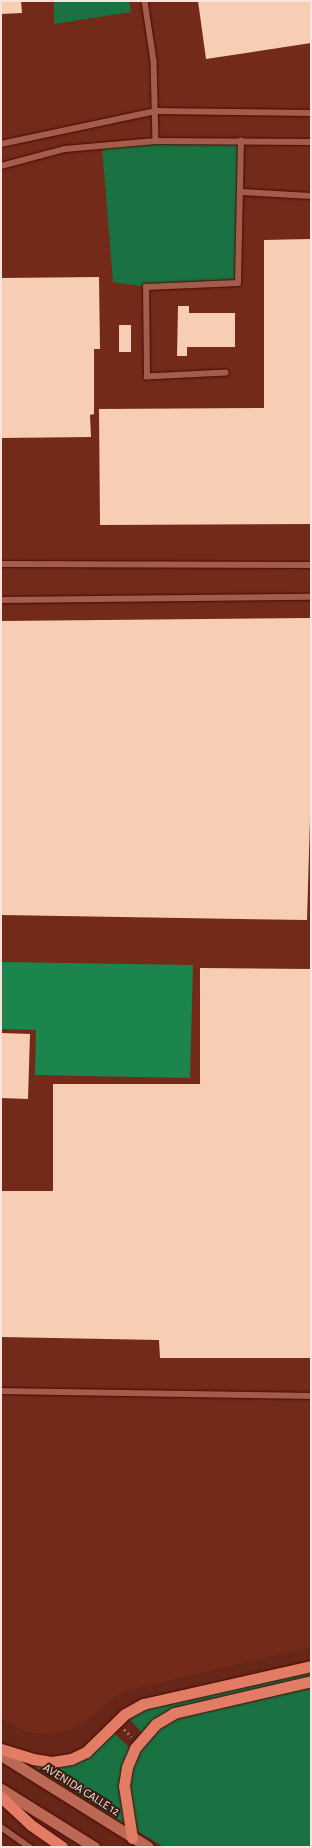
<!DOCTYPE html>
<html>
<head>
<meta charset="utf-8">
<style>
	body { margin:0 }
	#map { position:relative; width:312px; height:1848px; overflow:hidden; background:#672617; font-family:"Alegreya Sans",sans-serif }
	div>[style] { position:absolute }
	[style*='--x'] { left:calc(var(--x)*1px); top:calc(var(--y)*1px); width:calc(var(--w)*1px); rotate:calc(var(--a)*1deg) }
	.built>* { inset:0; background:#732a19 }
	.green>* { inset:0; background:#1a7142 }
	.forest>* { inset:0; background:#1b854d }
	.building>* { inset:0; background:#f7ceb3 }
	.path>* { height:2.5px; margin-top:-1.25px; transform-origin:0; background:repeating-linear-gradient(90deg,#9c695d 0 2px,transparent 0 5px) }
	.roads { filter:drop-shadow(0 0 1px #490800) drop-shadow(0 0 1px #490800) }
	.service>* { height:5.5px; margin:-2.75px; padding:0 2.75px; transform-origin:2.75px; border-radius:2.75px; background:#a45d4c }
	.secondary>* { height:11px; margin:-5.5px; padding:0 5.5px; transform-origin:5.5px; border-radius:5.5px; background:#bb6955 }
	.trunk>* { height:11px; margin:-5.5px; padding:0 5.5px; transform-origin:5.5px; border-radius:5.5px; background:#e27c64 }
	span { translate:-50% -50%; white-space:nowrap; text-align:center; line-height:1.15; -webkit-text-stroke:4px #391b14; paint-order:stroke }
	.street-label { font-size:12px; color:#fbe2dc }
	.frame { position:absolute; inset:0; border:2px solid #fbe2dc; pointer-events:none }
</style>
</head>
<body>
<div id="map">
	<div class="built">
		<i style="clip-path:polygon(1px 1px,311px 1px,311px 1647px,129px 1690px,115px 1697px,93px 1716px,73px 1729px,49px 1734px,25px 1732px,1px 1718px)"></i>
	</div>
	<div class="green">
		<i style="clip-path:polygon(54px 1px,129px 1px,131px 12px,54px 24px)"></i>
		<i style="clip-path:polygon(156px 141px,241px 141px,238px 283px,146px 287px,113px 282px,102px 146px)"></i>
		<i style="clip-path:polygon(311px 1671px,311px 1676px,153px 1720px,141px 1732px,128px 1717px,147px 1708px)"></i>
		<i style="clip-path:polygon(311px 1686px,311px 1847px,164px 1847px,135px 1830px,129px 1786px,132px 1768px,139px 1751px,161px 1727px,177px 1718px)"></i>
		<i style="clip-path:polygon(112px 1731px,130px 1748px,125px 1824px,24px 1760px,51px 1766px)"></i>
	</div>
	<div class="forest">
		<i style="clip-path:polygon(1px 962px,193px 965px,190px 1078px,35px 1075px,36px 1030px,1px 1029px)"></i>
	</div>
	<div class="building">
		<i style="clip-path:polygon(1px 1px,21px 1px,22px 13px,1px 14px)"></i>
		<i style="clip-path:polygon(198px 1px,311px 1px,311px 43px,206px 59px)"></i>
		<i style="clip-path:polygon(311px 239px,311px 524px,100px 525px,99px 409px,264px 408px,264px 240px)"></i>
		<i style="clip-path:polygon(99px 277px,100px 349px,94px 349px,94px 414px,90px 415px,91px 437px,1px 438px,1px 278px)"></i>
		<i style="clip-path:polygon(178px 306px,189px 306px,189px 313px,235px 313px,235px 347px,187px 347px,187px 356px,177px 356px)"></i>
		<i style="clip-path:polygon(119px 325px,131px 325px,131px 352px,119px 352px)"></i>
		<i style="clip-path:polygon(311px 618px,311px 784px,307px 920px,1px 915px,1px 621px)"></i>
		<i style="clip-path:polygon(200px 968px,311px 969px,311px 1358px,160px 1358px,159px 1340px,1px 1337px,1px 1191px,53px 1191px,53px 1084px,200px 1084px)"></i>
		<i style="clip-path:polygon(1px 1033px,30px 1034px,28px 1099px,1px 1098px)"></i>
	</div>
	<div class="path">
		<i style="--x:124;--y:1729;--w:11;--a:45"></i>
	</div>
	<div class="roads">
		<div class="service">
			<i style="--x:145;--y:1;--w:61;--a:81.5"></i>
			<i style="--x:154;--y:61;--w:80;--a:88.6"></i>
			<i style="--x:1;--y:144;--w:158;--a:-12"></i>
			<i style="--x:156;--y:111;--w:155;--a:0.7"></i>
			<i style="--x:1;--y:166;--w:66;--a:-14.9"></i>
			<i style="--x:65;--y:149;--w:91;--a:-5"></i>
			<i style="--x:156;--y:141;--w:155;--a:0.4"></i>
			<i style="--x:242;--y:192;--w:69;--a:3.3"></i>
			<i style="--x:226;--y:373;--w:79;--a:177.1"></i>
			<i style="--x:147;--y:377;--w:90;--a:-90.6"></i>
			<i style="--x:146;--y:287;--w:92;--a:-2.5"></i>
			<i style="--x:238;--y:283;--w:142;--a:-88.8"></i>
			<i style="--x:1;--y:564;--w:310;--a:0.2"></i>
			<i style="--x:1;--y:600;--w:310;--a:-0.6"></i>
			<i style="--x:1;--y:1391;--w:310;--a:0.9"></i>
			<i style="--x:1;--y:1827;--w:35;--a:35"></i>
		</div>
		<div class="secondary">
			<i style="--x:1;--y:1755;--w:173;--a:32"></i>
			<i style="--x:1;--y:1789;--w:110;--a:31.9"></i>
		</div>
		<div class="trunk">
			<i style="--x:1;--y:1749;--w:34;--a:17"></i>
			<i style="--x:33;--y:1759;--w:19;--a:9"></i>
			<i style="--x:52;--y:1762;--w:19;--a:-9"></i>
			<i style="--x:71;--y:1759;--w:17;--a:-25"></i>
			<i style="--x:86;--y:1752;--w:54;--a:-44.3"></i>
			<i style="--x:125;--y:1714;--w:21;--a:-29"></i>
			<i style="--x:143;--y:1704;--w:172;--a:-12.7"></i>
			<i style="--x:1;--y:1797;--w:41;--a:43"></i>
			<i style="--x:31;--y:1825;--w:38;--a:35"></i>
			<i style="--x:132;--y:1838;--w:53;--a:-98.7"></i>
			<i style="--x:124;--y:1786;--w:19;--a:-81"></i>
			<i style="--x:127;--y:1767;--w:21;--a:-67"></i>
			<i style="--x:135;--y:1748;--w:32;--a:-49"></i>
			<i style="--x:156;--y:1724;--w:21;--a:-31"></i>
			<i style="--x:174;--y:1713;--w:141;--a:-13.1"></i>
		</div>
	</div>
	<div class="street-label">
		<span style="left:81px;top:1790px;rotate:32deg">AVENIDA CALLE 12</span>
	</div>
	<div class="frame"></div>
</div>
</body>
</html>
